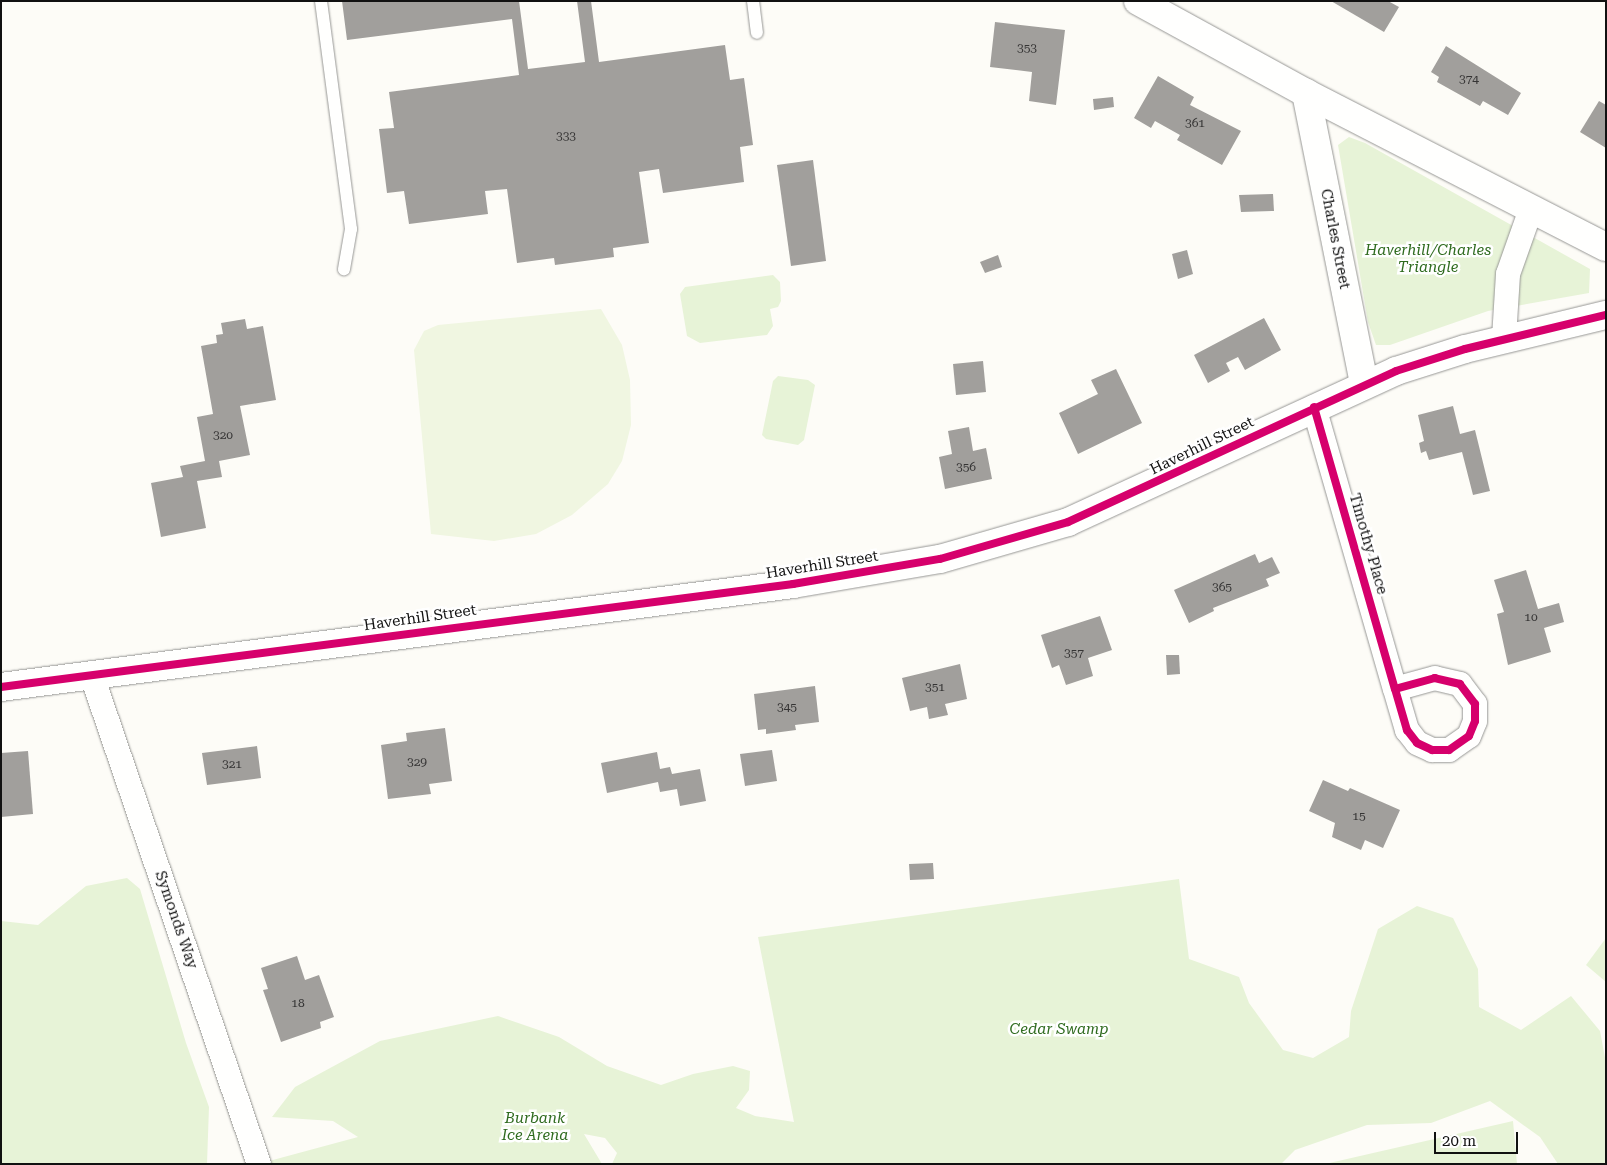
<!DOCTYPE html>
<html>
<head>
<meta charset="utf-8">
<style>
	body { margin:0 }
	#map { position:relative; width:1607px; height:1165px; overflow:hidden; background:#fdfcf7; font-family:"Roboto Serif",serif }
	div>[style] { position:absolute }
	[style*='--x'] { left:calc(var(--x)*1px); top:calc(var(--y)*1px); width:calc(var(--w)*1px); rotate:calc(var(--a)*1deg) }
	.green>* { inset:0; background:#e7f3d7 }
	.pitch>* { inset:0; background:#f0f6e1 }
	.building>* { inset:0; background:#a19f9c }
	.roads { filter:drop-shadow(0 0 1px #979795) drop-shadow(0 0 1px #979795) }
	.service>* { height:12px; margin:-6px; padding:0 6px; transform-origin:6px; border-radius:6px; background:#fffffe }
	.minor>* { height:24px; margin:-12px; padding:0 12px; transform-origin:12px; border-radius:12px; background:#fffffe }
	.tertiary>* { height:28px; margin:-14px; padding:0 14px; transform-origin:14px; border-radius:14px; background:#fffffe }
	.cycleway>* { height:8px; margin:-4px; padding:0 4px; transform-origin:4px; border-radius:4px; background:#d6006c }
	span { translate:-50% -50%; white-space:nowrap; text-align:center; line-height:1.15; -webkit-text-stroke:5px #fff; paint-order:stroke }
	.number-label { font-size:12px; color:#353434 }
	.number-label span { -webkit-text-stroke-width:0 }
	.street-label { font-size:15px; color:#111 }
	.park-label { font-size:15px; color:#2f6b1f; font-style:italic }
	.frame { position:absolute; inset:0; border:2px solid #111; pointer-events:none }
	.scale { position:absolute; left:1434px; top:1132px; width:84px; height:22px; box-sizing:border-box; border:2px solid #111; border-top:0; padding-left:6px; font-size:15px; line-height:18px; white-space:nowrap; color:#111; -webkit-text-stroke:4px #fff; paint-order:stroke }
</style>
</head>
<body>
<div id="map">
	<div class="green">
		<i style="clip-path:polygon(1349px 137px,1365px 143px,1590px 269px,1589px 293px,1488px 311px,1390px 345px,1376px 345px,1368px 322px,1338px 145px)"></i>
		<i style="clip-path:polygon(773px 275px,780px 282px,781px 301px,778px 307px,770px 309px,773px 326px,767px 335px,700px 343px,687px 336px,680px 294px,685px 287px)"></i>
		<i style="clip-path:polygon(778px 376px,808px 380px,815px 385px,804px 440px,798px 445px,766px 439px,762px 435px,773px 381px)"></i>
		<i style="clip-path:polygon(127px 878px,140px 889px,186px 1043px,209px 1107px,207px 1164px,1px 1164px,1px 921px,38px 925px,86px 886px)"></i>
		<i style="clip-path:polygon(1179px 879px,1189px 959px,1239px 977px,1249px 1003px,1283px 1050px,1313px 1058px,1349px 1037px,1351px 1011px,1378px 929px,1417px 906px,1453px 918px,1478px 969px,1479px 1007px,1521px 1030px,1571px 996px,1600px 1031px,1606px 1063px,1606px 1164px,1558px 1164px,1540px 1137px,1490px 1101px,1431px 1123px,1367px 1125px,1295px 1150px,1281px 1164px,612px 1164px,617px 1153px,605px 1138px,584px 1134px,602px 1164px,258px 1164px,358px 1137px,333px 1121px,272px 1117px,295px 1087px,380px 1041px,498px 1016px,559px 1037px,607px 1066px,661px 1085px,693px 1074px,733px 1066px,750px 1071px,749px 1090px,736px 1108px,755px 1116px,794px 1122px,758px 937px)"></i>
		<i style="clip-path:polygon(1606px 938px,1606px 982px,1586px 965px)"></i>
		<i style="clip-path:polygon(1513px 1121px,1517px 1164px,1325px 1164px)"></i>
	</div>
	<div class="pitch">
		<i style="clip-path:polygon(601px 309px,622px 345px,630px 380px,631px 425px,622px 461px,608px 484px,572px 515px,536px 534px,494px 541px,431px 534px,414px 350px,424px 331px,438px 325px)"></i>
	</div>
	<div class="building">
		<i style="clip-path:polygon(342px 1px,519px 1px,528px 69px,585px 62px,577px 1px,591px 1px,599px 62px,725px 45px,730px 80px,744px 78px,753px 145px,740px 147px,744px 182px,663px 193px,659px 169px,639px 172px,649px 243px,613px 248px,614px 257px,555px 265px,554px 258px,517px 263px,507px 189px,485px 191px,488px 214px,409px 224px,404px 191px,387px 193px,379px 129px,394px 128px,389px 92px,519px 75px,512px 19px,347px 40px)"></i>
		<i style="clip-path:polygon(1331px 1px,1388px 1px,1399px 7px,1384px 32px)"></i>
		<i style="clip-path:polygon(995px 22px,1065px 30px,1056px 105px,1029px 101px,1032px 72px,990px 67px)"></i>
		<i style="clip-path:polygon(1446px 46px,1521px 93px,1508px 115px,1483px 101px,1480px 106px,1437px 82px,1439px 77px,1431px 72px)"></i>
		<i style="clip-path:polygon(1158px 76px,1194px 97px,1190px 105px,1241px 131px,1222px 165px,1177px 140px,1180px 135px,1155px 121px,1151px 128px,1134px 118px)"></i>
		<i style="clip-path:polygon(1113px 97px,1114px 107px,1094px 110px,1093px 99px)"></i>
		<i style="clip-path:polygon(1599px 101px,1606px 105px,1606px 148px,1580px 132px)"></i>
		<i style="clip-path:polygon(813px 160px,826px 261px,791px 266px,777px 165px)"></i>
		<i style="clip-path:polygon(1273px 194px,1274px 211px,1241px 212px,1239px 195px)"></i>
		<i style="clip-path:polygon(1187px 250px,1193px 274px,1178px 279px,1172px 254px)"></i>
		<i style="clip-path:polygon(998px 255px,1002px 267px,985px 273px,980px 262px)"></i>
		<i style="clip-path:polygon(1264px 318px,1281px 350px,1245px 370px,1238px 357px,1226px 363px,1230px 371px,1208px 383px,1194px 355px)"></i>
		<i style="clip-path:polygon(245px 319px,247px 329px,263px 326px,276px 400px,240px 406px,250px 455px,219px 461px,222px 477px,197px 481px,206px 528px,161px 537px,151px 483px,183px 477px,180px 466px,205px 461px,197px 417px,213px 414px,201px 346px,217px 343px,216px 335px,223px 334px,221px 323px)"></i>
		<i style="clip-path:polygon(983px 361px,986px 392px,956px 395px,953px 364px)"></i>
		<i style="clip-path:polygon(1116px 369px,1142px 423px,1078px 454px,1059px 413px,1098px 394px,1091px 380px)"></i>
		<i style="clip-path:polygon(1453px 406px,1460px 434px,1475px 430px,1490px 491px,1473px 495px,1462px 452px,1429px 460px,1426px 451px,1421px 453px,1419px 443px,1424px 441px,1418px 415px)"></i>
		<i style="clip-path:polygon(969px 427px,973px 451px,986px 448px,992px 479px,945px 489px,939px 457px,952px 454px,948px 431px)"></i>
		<i style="clip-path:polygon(1255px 554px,1259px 563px,1272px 557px,1280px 573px,1266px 579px,1269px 586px,1213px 608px,1214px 611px,1189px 623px,1174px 590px)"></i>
		<i style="clip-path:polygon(1526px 570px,1538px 609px,1559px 603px,1564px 622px,1544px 628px,1551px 652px,1508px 665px,1497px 614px,1504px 612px,1494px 580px)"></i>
		<i style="clip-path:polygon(1100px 616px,1112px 650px,1088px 658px,1093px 676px,1066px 685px,1059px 665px,1052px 668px,1041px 635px)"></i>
		<i style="clip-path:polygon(1166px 655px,1179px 655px,1180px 674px,1167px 675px)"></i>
		<i style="clip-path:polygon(960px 664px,967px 699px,945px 704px,948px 715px,929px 719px,927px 707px,910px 711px,902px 678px)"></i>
		<i style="clip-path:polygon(815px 686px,819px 722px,795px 725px,796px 730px,766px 734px,766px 729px,758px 730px,754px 694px)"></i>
		<i style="clip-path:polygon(445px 728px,452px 781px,429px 784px,431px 794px,388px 799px,381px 745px,407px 741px,406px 733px)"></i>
		<i style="clip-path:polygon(257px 746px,261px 778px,207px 785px,202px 753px)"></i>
		<i style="clip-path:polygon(772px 750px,777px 781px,745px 786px,740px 754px)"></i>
		<i style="clip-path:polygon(28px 751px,33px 814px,1px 817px,1px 753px)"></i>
		<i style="clip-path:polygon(657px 752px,660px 769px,670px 767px,672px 774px,700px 769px,706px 801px,680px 806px,677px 789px,660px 792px,658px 782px,607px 793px,601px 763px)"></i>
		<i style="clip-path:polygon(1323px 780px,1348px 791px,1350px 788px,1400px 810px,1383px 848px,1365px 840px,1361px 850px,1332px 837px,1335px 823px,1309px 811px)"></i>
		<i style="clip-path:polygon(933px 863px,934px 879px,910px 880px,909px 864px)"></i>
		<i style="clip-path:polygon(297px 956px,305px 980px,319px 975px,334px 1017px,320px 1022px,321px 1028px,281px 1042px,263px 990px,268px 989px,261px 968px)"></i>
	</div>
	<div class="roads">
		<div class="service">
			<i style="--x:321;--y:1;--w:230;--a:82.5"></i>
			<i style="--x:351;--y:229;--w:41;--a:99.9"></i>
			<i style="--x:753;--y:1;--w:32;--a:83"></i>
		</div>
		<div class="minor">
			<i style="--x:1504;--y:338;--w:64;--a:-86.4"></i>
			<i style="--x:1508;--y:274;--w:69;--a:-70.5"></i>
			<i style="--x:1314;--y:407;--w:293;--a:74"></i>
			<i style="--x:1395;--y:689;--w:43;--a:73.7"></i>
			<i style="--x:1407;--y:730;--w:16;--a:52"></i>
			<i style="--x:1417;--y:743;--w:17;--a:25"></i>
			<i style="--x:1432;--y:750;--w:17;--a:0"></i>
			<i style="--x:1449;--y:750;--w:24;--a:-35"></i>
			<i style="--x:1469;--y:736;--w:16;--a:-68"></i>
			<i style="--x:1475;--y:721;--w:17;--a:-90"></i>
			<i style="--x:1475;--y:704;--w:25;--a:-127"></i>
			<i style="--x:1460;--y:684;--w:26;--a:-167"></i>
			<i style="--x:1435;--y:678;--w:41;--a:164.6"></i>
			<i style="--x:92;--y:676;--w:516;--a:71.11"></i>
		</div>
		<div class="tertiary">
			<i style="--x:1138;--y:1;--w:192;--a:28.7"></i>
			<i style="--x:1306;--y:93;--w:337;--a:27.2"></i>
			<i style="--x:1306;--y:93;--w:297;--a:78.7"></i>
			<i style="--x:1;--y:687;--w:799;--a:-7.41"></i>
			<i style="--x:793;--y:584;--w:149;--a:-9.7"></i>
			<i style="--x:940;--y:559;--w:133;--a:-16.1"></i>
			<i style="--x:1068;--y:522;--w:361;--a:-24.7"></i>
			<i style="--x:1396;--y:371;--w:72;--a:-17.7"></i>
			<i style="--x:1465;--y:349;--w:145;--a:-13.6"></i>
		</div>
	</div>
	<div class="cycleway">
		<i style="--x:1314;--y:407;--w:293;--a:74"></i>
		<i style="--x:1395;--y:689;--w:43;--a:73.7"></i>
		<i style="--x:1407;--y:730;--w:16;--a:52"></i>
		<i style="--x:1417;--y:743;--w:17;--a:25"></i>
		<i style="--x:1432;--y:750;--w:17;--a:0"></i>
		<i style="--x:1449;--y:750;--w:24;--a:-35"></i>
		<i style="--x:1469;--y:736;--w:16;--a:-68"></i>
		<i style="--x:1475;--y:721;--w:17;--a:-90"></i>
		<i style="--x:1475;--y:704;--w:25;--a:-127"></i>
		<i style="--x:1460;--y:684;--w:26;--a:-167"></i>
		<i style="--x:1435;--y:678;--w:41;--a:164.6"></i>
		<i style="--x:1;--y:687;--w:799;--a:-7.41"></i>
		<i style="--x:793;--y:584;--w:149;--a:-9.7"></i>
		<i style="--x:940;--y:559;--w:133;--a:-16.1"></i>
		<i style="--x:1068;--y:522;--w:361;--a:-24.7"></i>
		<i style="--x:1396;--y:371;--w:72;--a:-17.7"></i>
		<i style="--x:1465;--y:349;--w:145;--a:-13.6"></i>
	</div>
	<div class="number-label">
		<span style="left:1027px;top:49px">353</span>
		<span style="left:1469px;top:80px">374</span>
		<span style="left:1195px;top:124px">361</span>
		<span style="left:566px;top:137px">333</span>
		<span style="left:223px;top:436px">320</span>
		<span style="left:966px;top:468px">356</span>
		<span style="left:1222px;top:588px">365</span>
		<span style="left:1531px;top:618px">10</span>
		<span style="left:1074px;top:654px">357</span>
		<span style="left:935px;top:688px">351</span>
		<span style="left:787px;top:708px">345</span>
		<span style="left:417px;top:763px">329</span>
		<span style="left:232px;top:765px">321</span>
		<span style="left:1359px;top:817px">15</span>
		<span style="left:298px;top:1004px">18</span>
	</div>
	<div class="street-label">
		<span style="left:1335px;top:239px;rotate:79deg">Charles Street</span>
		<span style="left:1202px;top:446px;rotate:-26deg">Haverhill Street</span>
		<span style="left:1368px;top:544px;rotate:74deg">Timothy Place</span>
		<span style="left:822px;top:565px;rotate:-9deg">Haverhill Street</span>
		<span style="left:420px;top:618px;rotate:-8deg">Haverhill Street</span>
		<span style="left:176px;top:920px;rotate:71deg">Symonds Way</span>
	</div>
	<div class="park-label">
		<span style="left:1428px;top:259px">Haverhill/Charles<br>Triangle</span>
		<span style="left:1059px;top:1030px">Cedar Swamp</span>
		<span style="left:535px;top:1127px">Burbank<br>Ice Arena</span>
	</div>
	<div class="frame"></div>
	<div class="scale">20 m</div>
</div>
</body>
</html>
